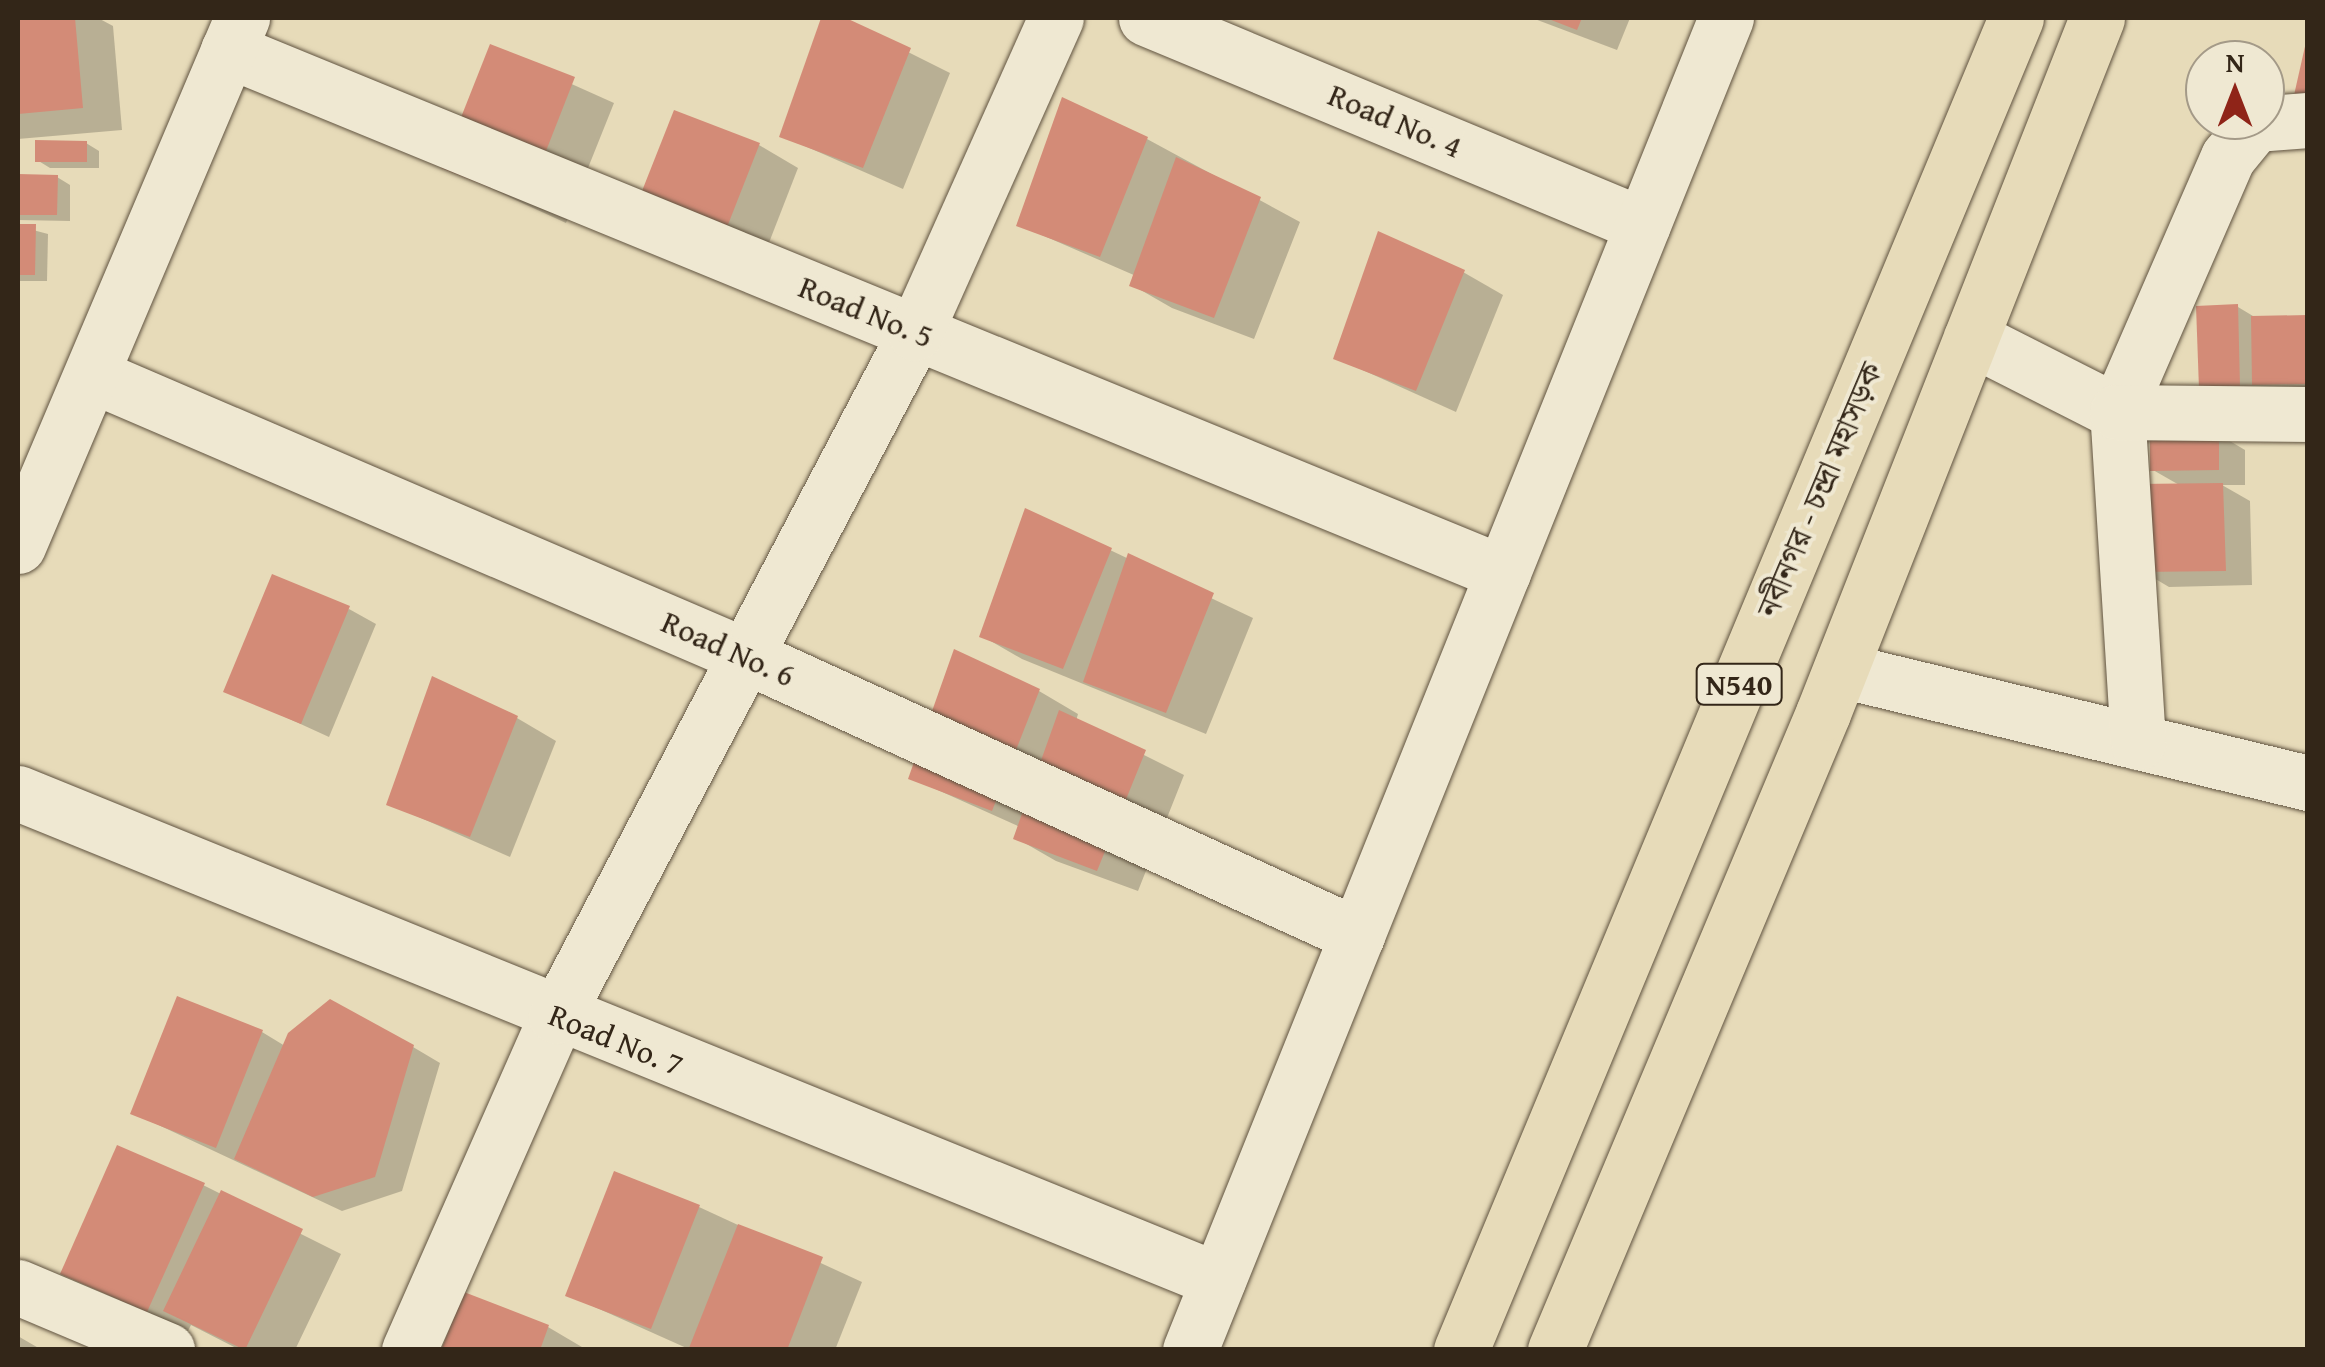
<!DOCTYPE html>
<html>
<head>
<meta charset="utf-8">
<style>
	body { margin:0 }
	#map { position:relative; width:2325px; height:1367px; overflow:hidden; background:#e7dbb9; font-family:"Gentium Book Plus","Noto Serif Bengali",serif }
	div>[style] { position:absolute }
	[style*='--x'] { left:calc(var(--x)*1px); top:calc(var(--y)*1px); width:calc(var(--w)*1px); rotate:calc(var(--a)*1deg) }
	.shadow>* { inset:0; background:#0003 }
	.building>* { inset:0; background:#d38b77 }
	.roads { filter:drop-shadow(0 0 2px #605340) drop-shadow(0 0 2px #605340) }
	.minor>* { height:55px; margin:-27.5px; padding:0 27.5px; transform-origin:27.5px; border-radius:27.5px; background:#efe8d2 }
	.highway>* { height:55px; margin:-27.5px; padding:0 27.5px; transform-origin:27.5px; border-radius:27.5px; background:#e7dbb9 }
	span { translate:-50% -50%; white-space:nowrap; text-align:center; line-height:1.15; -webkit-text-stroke:8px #efe8d2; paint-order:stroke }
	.shield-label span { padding:2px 8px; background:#efe8d2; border:2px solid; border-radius:8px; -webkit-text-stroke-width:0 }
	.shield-label { font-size:30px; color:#332618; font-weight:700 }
	.street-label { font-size:32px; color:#332618 }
	.frame { position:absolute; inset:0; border:20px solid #332618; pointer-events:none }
	.north { position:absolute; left:2185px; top:40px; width:100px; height:100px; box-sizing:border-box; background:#efe8d2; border:2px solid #a49a88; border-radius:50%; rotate:0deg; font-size:28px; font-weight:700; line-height:40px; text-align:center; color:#332618 }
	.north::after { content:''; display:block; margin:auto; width:35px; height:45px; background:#8f2418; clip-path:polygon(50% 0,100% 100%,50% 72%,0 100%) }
</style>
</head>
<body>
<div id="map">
	<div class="shadow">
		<i style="clip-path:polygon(18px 18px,98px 18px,113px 26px,122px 130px,18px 139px)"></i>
		<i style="clip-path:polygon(824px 18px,840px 18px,950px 73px,903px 189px,782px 136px)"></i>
		<i style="clip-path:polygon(1532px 18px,1630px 18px,1617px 50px)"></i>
		<i style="clip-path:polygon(491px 48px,614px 103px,566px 223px,444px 167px)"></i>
		<i style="clip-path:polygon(1147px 139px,1300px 222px,1254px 339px,1172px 308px,1132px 285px,1136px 276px,1019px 225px)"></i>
		<i style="clip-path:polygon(86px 143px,99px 151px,99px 168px,50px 168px,37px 160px)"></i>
		<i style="clip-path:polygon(759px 145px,798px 168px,751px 289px,668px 256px)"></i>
		<i style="clip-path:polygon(18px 177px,57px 177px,70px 185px,70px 221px,18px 220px)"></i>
		<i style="clip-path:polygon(18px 226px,48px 234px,47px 281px,18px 281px)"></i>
		<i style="clip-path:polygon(1463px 272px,1503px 295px,1456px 412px,1336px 358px)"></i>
		<i style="clip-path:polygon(2238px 307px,2258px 319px,2308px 318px,2308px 398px,2228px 403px)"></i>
		<i style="clip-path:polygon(2218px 434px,2245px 450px,2245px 485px,2222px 485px,2250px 501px,2252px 585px,2169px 587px,2142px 571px,2181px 486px,2153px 470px)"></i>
		<i style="clip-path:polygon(1110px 550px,1253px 618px,1206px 734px,1022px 659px,982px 636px)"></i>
		<i style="clip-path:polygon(349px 609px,376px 624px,329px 737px,226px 690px)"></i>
		<i style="clip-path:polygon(1039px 691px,1078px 714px,1076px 721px,1184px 775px,1138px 891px,1056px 861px,1016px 838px,1020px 827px,911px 778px)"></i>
		<i style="clip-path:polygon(517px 718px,556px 741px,510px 857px,389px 804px)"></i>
		<i style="clip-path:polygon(262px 1032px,285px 1046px,413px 1047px,440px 1063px,402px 1191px,342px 1211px,133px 1113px)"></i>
		<i style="clip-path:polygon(203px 1185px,341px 1254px,295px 1350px,240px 1350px,191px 1325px,187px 1333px,63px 1273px)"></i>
		<i style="clip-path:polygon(699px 1207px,862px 1282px,835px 1350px,691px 1350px,568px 1295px)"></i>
		<i style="clip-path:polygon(465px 1295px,548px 1327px,587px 1350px,444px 1350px)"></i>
		<i style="clip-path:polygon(18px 1336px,23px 1339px,42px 1350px,18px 1350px)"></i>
	</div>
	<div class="building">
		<i style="clip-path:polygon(18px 18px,75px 18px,83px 108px,18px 114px)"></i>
		<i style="clip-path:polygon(821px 18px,846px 18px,911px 48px,863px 168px,779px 137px)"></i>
		<i style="clip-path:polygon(1546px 18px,1582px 18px,1577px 30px)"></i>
		<i style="clip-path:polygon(2308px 33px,2308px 117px,2290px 113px)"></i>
		<i style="clip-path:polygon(490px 44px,575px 77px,526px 202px,441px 168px)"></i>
		<i style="clip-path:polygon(1062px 97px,1148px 137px,1100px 257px,1016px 226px)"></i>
		<i style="clip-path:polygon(674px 110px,760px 143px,711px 268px,625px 234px)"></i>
		<i style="clip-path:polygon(35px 140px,87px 141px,87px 162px,35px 162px)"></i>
		<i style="clip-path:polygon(1176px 157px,1261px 197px,1214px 318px,1129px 286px)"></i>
		<i style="clip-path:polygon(18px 174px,58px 175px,57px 215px,18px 215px)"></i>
		<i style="clip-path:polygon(18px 224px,36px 224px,35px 275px,18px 275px)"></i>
		<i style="clip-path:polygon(1378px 231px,1465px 270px,1416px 391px,1333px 359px)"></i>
		<i style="clip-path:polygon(2238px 304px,2240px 387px,2199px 389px,2196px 306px)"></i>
		<i style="clip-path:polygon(2308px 315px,2308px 384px,2252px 385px,2251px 316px)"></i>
		<i style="clip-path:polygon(2219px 431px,2219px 470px,2150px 471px,2150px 432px)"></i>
		<i style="clip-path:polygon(2223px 483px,2226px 571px,2139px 572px,2137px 484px)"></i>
		<i style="clip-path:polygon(1025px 508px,1112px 548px,1063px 669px,979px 637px)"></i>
		<i style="clip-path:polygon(1128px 553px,1214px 593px,1166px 713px,1083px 682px)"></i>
		<i style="clip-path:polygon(272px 574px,350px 606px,301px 724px,223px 692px)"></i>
		<i style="clip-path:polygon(954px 649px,1040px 689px,992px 811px,908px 779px)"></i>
		<i style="clip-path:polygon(432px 676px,518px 716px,470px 837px,386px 805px)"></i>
		<i style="clip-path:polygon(1059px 710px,1146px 750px,1097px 871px,1013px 839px)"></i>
		<i style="clip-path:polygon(177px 996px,263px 1030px,216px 1148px,130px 1114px)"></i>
		<i style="clip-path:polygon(330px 999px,414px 1045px,375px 1177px,313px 1197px,234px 1159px,288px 1033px)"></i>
		<i style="clip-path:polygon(117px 1145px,205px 1183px,147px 1312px,60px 1274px)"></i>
		<i style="clip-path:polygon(614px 1171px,700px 1205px,651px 1329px,565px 1296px)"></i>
		<i style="clip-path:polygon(221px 1190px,303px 1229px,245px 1350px,163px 1311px)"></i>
		<i style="clip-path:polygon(738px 1224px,823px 1257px,787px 1350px,689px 1348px)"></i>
		<i style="clip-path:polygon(464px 1292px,549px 1325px,540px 1350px,441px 1350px)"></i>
	</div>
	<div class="roads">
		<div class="minor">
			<i style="--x:1146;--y:18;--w:538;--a:22.61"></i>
			<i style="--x:228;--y:50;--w:1378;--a:22.3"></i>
			<i style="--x:1971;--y:338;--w:164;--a:26.9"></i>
			<i style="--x:2117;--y:412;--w:278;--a:-66.5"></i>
			<i style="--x:2228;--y:157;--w:43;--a:-50.7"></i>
			<i style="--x:2255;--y:124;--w:53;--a:-4.3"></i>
			<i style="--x:94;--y:376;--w:710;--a:23.24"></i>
			<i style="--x:746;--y:656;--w:672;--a:24.54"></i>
			<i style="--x:18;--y:546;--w:574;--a:-67.01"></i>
			<i style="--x:1841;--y:670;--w:480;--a:13.6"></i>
			<i style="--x:2138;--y:742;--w:331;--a:-93.6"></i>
			<i style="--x:2117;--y:412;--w:191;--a:0.6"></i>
			<i style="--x:18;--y:793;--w:1295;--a:22.09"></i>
			<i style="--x:18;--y:1287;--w:162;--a:22.9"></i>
			<i style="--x:409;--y:1350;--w:365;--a:-66.2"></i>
			<i style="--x:556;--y:1016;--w:772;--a:-62.27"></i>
			<i style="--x:915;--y:333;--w:345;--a:-65.9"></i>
			<i style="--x:1190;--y:1350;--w:1436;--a:-68.08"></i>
		</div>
		<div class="highway">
			<i style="--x:1461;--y:1350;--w:1443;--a:-67.38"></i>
			<i style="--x:1555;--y:1350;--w:691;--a:-67.18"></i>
			<i style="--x:1823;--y:713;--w:747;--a:-68.48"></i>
		</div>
	</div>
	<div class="shield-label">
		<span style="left:1739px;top:684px">N540</span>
	</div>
	<div class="street-label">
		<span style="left:1395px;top:121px;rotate:23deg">Road No. 4</span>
		<span style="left:866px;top:312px;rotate:22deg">Road No. 5</span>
		<span style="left:1820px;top:490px;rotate:-67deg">নবীনগর - চন্দ্রা মহাসড়ক</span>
		<span style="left:728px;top:649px;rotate:24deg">Road No. 6</span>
		<span style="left:616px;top:1040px;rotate:22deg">Road No. 7</span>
	</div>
	<div class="frame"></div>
	<div class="north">N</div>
</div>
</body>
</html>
